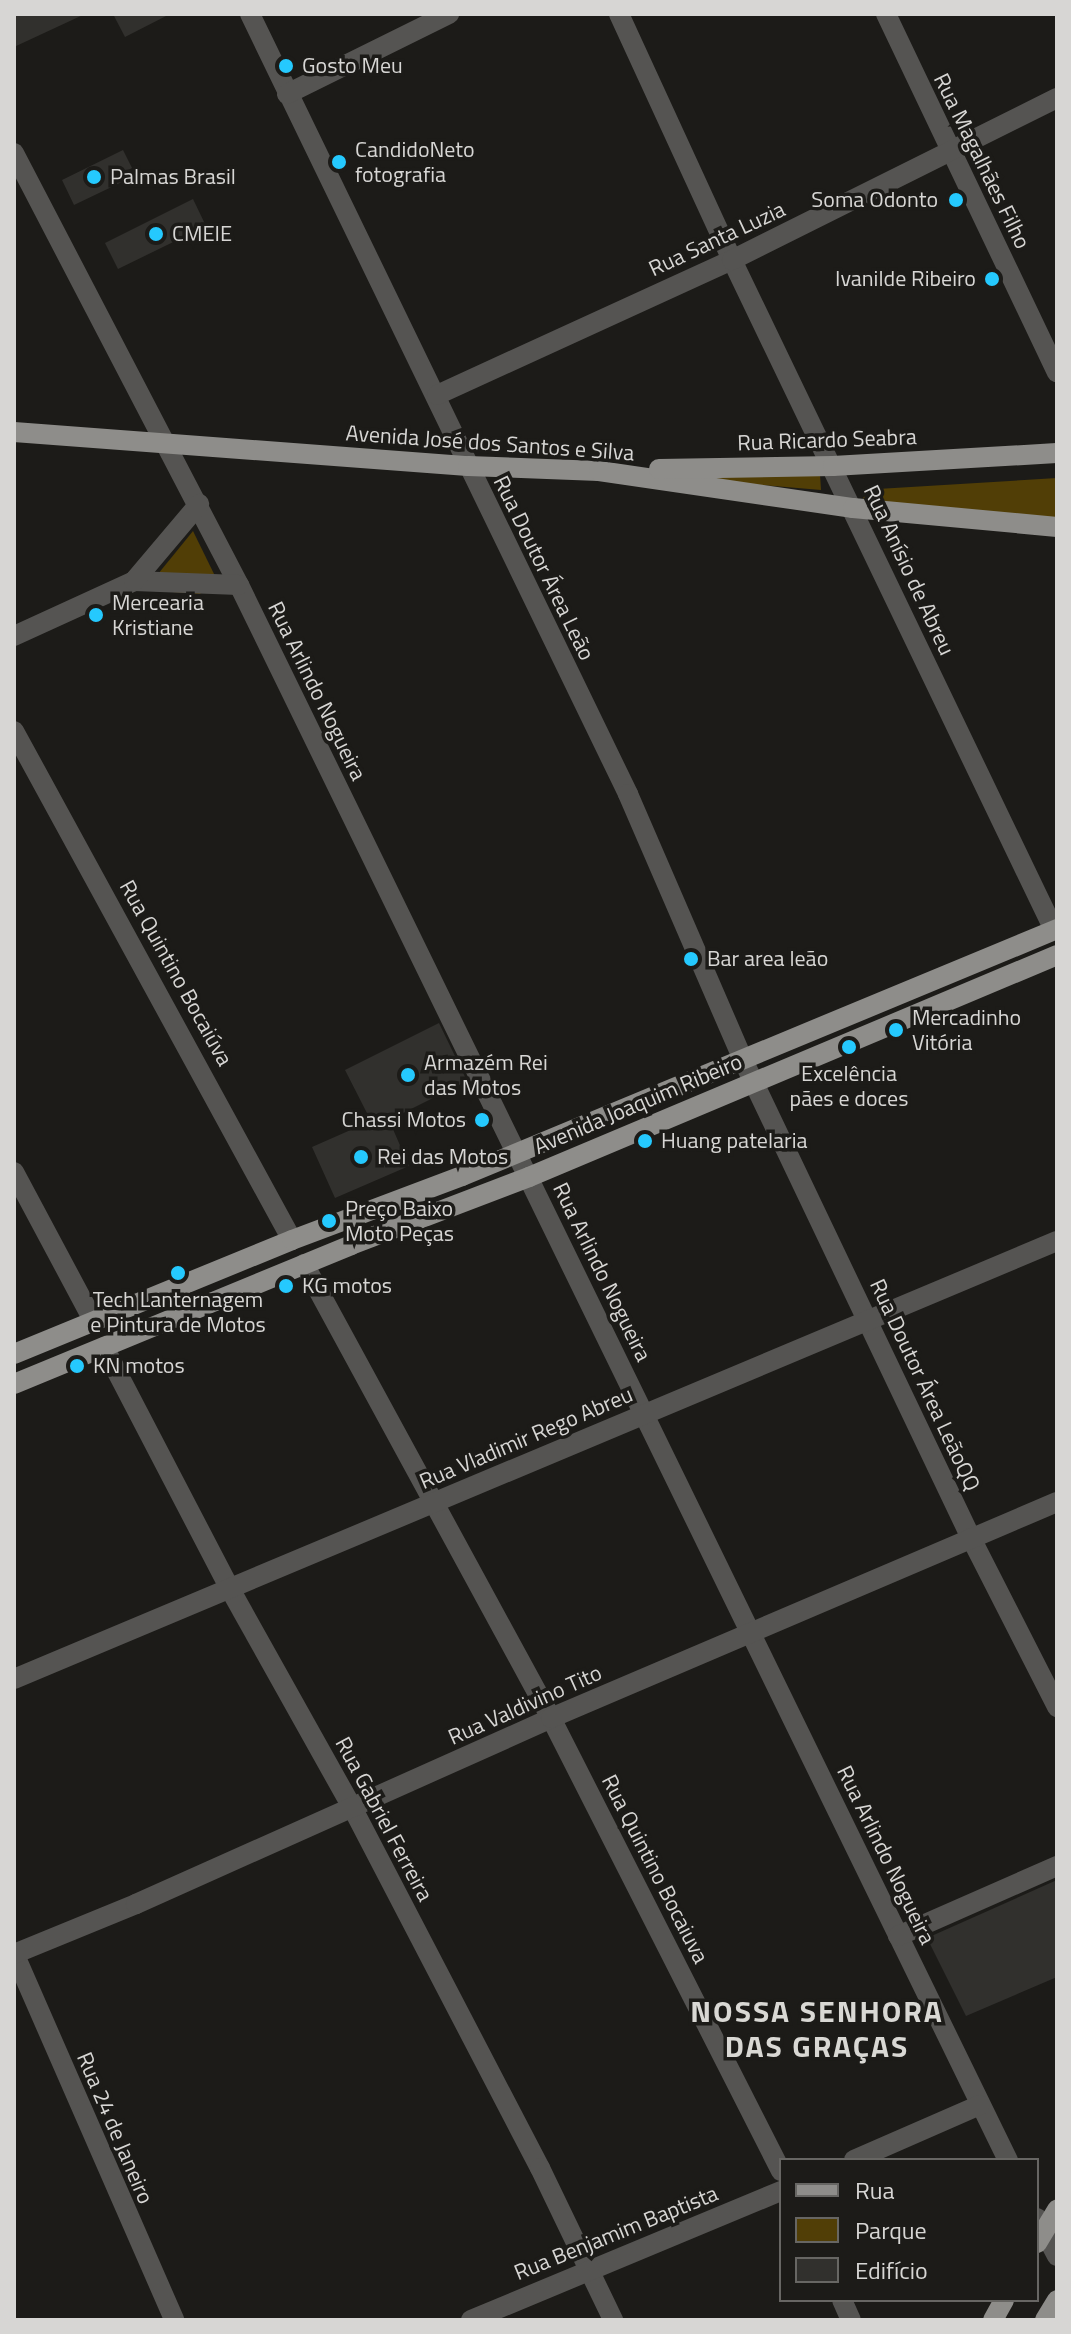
<!DOCTYPE html>
<html>
<head>
<meta charset="utf-8">
<style>
	body { margin:0 }
	#map { position:relative; width:1071px; height:2334px; overflow:hidden; background:#1c1b18; font-family:"Titillium Web",sans-serif }
	div>[style] { position:absolute }
	[style*='--x'] { left:calc(var(--x)*1px); top:calc(var(--y)*1px); width:calc(var(--w)*1px); rotate:calc(var(--a)*1deg) }
	.green>* { inset:0; background:#513e06 }
	.building>* { inset:0; background:#31302d }
	.minor>* { height:20px; margin:-10px; padding:0 10px; transform-origin:10px; border-radius:10px; background:#555452 }
	.major>* { height:20px; margin:-10px; padding:0 10px; transform-origin:10px; border-radius:10px; background:#8e8d8a }
	.dots>* { width:22px; height:22px; translate:-50% -50%; box-sizing:border-box; border:4px solid #1c1b18; border-radius:50% }
	span { translate:-50% -50%; white-space:nowrap; text-align:center; line-height:1.15; -webkit-text-stroke:7px #1c1b18; paint-order:stroke }
	.poi-label { font-size:22px; color:#d7d6d4 }
	.left { translate:0 -50%; text-align:left }
	.right { translate:-100% -50%; text-align:right }
	.street-label { font-size:22px; color:#d7d6d4 }
	.district-label { font-size:30px; color:#d9d8d4; font-weight:700; letter-spacing:2px }
	.frame { position:absolute; inset:0; border:16px solid #d7d6d4; pointer-events:none }
	.legend { position:absolute; left:779px; top:2158px; width:260px; height:144px; box-sizing:border-box; background:#1c1b18; border:2px solid #676663; margin:0; padding:10px 14px; list-style:none; font-size:24px; color:#d7d6d4 }
	.legend li { display:flex; align-items:center; gap:16px; height:40px }
	.legend b { width:40px; border:2px solid #676663 }
</style>
</head>
<body>
<div id="map">
	<div class="green">
		<i style="clip-path:polygon(820px 474px,821px 490px,640px 475px)"></i>
		<i style="clip-path:polygon(1057px 478px,1057px 523px,864px 500px,861px 490px)"></i>
		<i style="clip-path:polygon(193px 531px,216px 578px,200px 594px,145px 590px)"></i>
	</div>
	<div class="building">
		<i style="clip-path:polygon(14px 14px,85px 14px,14px 47px)"></i>
		<i style="clip-path:polygon(113px 14px,170px 14px,125px 37px)"></i>
		<i style="clip-path:polygon(123px 150px,132px 168px,119px 175px,122px 182px,74px 205px,62px 180px)"></i>
		<i style="clip-path:polygon(193px 199px,206px 226px,118px 269px,105px 243px)"></i>
		<i style="clip-path:polygon(439px 1023px,467px 1081px,389px 1120px,409px 1166px,335px 1198px,312px 1147px,371px 1121px,345px 1070px)"></i>
		<i style="clip-path:polygon(1057px 1880px,1057px 1977px,966px 2016px,927px 1938px)"></i>
	</div>
	<div class="minor">
		<i style="--x:250;--y:14;--w:867;--a:64.14"></i>
		<i style="--x:628;--y:794;--w:290;--a:66.6"></i>
		<i style="--x:743;--y:1060;--w:530;--a:64.5"></i>
		<i style="--x:971;--y:1538;--w:190;--a:63"></i>
		<i style="--x:619;--y:14;--w:271;--a:65.3"></i>
		<i style="--x:732;--y:260;--w:743;--a:64.33"></i>
		<i style="--x:886;--y:14;--w:397;--a:64.5"></i>
		<i style="--x:287;--y:94;--w:181;--a:-26.3"></i>
		<i style="--x:14;--y:153;--w:487;--a:62.5"></i>
		<i style="--x:239;--y:585;--w:1753;--a:63.98"></i>
		<i style="--x:437;--y:395;--w:324;--a:-24.6"></i>
		<i style="--x:732;--y:260;--w:363;--a:-26.5"></i>
		<i style="--x:134;--y:581;--w:105;--a:2.2"></i>
		<i style="--x:14;--y:636;--w:132;--a:-24.6"></i>
		<i style="--x:134;--y:581;--w:101;--a:-49.8"></i>
		<i style="--x:14;--y:731;--w:580;--a:61.36"></i>
		<i style="--x:14;--y:1172;--w:170;--a:61.9"></i>
		<i style="--x:304;--y:1264;--w:517;--a:61.45"></i>
		<i style="--x:551;--y:1718;--w:508;--a:63.08"></i>
		<i style="--x:104;--y:1347;--w:273;--a:62.5"></i>
		<i style="--x:230;--y:1589;--w:252;--a:60.8"></i>
		<i style="--x:353;--y:1809;--w:405;--a:62.5"></i>
		<i style="--x:540;--y:2168;--w:169;--a:64.3"></i>
		<i style="--x:14;--y:1679;--w:1131;--a:-22.78"></i>
		<i style="--x:898;--y:1936;--w:174;--a:-23.8"></i>
		<i style="--x:14;--y:1953;--w:400;--a:66.4"></i>
		<i style="--x:14;--y:1954;--w:132;--a:-22.3"></i>
		<i style="--x:136;--y:1904;--w:455;--a:-24.1"></i>
		<i style="--x:551;--y:1718;--w:550;--a:-23.12"></i>
		<i style="--x:854;--y:2160;--w:137;--a:-23.6"></i>
		<i style="--x:1037;--y:2218;--w:43;--a:62.2"></i>
		<i style="--x:842;--y:2300;--w:22;--a:66"></i>
		<i style="--x:471;--y:2320;--w:336;--a:-22.6"></i>
	</div>
	<div class="major">
		<i style="--x:14;--y:432;--w:455;--a:4.3"></i>
		<i style="--x:468;--y:466;--w:131;--a:2.2"></i>
		<i style="--x:599;--y:471;--w:257;--a:8.3"></i>
		<i style="--x:853;--y:508;--w:205;--a:5.3"></i>
		<i style="--x:659;--y:469;--w:174;--a:-1"></i>
		<i style="--x:833;--y:466;--w:224;--a:-3.3"></i>
		<i style="--x:14;--y:1354;--w:300;--a:-22.3"></i>
		<i style="--x:292;--y:1240;--w:182;--a:-20.6"></i>
		<i style="--x:462;--y:1176;--w:644;--a:-22.54"></i>
		<i style="--x:14;--y:1384;--w:365;--a:-22.4"></i>
		<i style="--x:351;--y:1245;--w:191;--a:-20.9"></i>
		<i style="--x:529;--y:1177;--w:573;--a:-22.8"></i>
		<i style="--x:1037;--y:2243;--w:39;--a:-59"></i>
		<i style="--x:993;--y:2320;--w:23;--a:-61"></i>
		<i style="--x:1045;--y:2320;--w:23;--a:-59"></i>
	</div>
	<div class="dots">
		<i style="left:286px;top:66px;background:#25c9fe"></i>
		<i style="left:339px;top:162px;background:#25c9fe"></i>
		<i style="left:94px;top:177px;background:#25c9fe"></i>
		<i style="left:956px;top:200px;background:#25c9fe"></i>
		<i style="left:156px;top:234px;background:#25c9fe"></i>
		<i style="left:992px;top:279px;background:#25c9fe"></i>
		<i style="left:96px;top:615px;background:#25c9fe"></i>
		<i style="left:691px;top:959px;background:#25c9fe"></i>
		<i style="left:896px;top:1030px;background:#25c9fe"></i>
		<i style="left:849px;top:1047px;background:#25c9fe"></i>
		<i style="left:408px;top:1075px;background:#25c9fe"></i>
		<i style="left:482px;top:1120px;background:#25c9fe"></i>
		<i style="left:645px;top:1141px;background:#25c9fe"></i>
		<i style="left:361px;top:1157px;background:#25c9fe"></i>
		<i style="left:329px;top:1221px;background:#25c9fe"></i>
		<i style="left:178px;top:1273px;background:#25c9fe"></i>
		<i style="left:286px;top:1286px;background:#25c9fe"></i>
		<i style="left:77px;top:1366px;background:#25c9fe"></i>
	</div>
	<div class="poi-label">
		<span class="left" style="left:302px;top:66px">Gosto Meu</span>
		<span class="left" style="left:355px;top:162px">CandidoNeto<br>fotografia</span>
		<span class="left" style="left:110px;top:177px">Palmas Brasil</span>
		<span class="right" style="left:938px;top:200px">Soma Odonto</span>
		<span class="left" style="left:172px;top:234px">CMEIE</span>
		<span class="right" style="left:976px;top:279px">Ivanilde Ribeiro</span>
		<span class="left" style="left:112px;top:615px">Mercearia<br>Kristiane</span>
		<span class="left" style="left:707px;top:959px">Bar area leão</span>
		<span class="left" style="left:912px;top:1030px">Mercadinho<br>Vitória</span>
		<span class="left" style="left:424px;top:1075px">Armazém Rei<br>das Motos</span>
		<span style="left:849px;top:1086px">Excelência<br>pães e doces</span>
		<span class="right" style="left:466px;top:1120px">Chassi Motos</span>
		<span class="left" style="left:661px;top:1141px">Huang patelaria</span>
		<span class="left" style="left:377px;top:1157px">Rei das Motos</span>
		<span class="left" style="left:345px;top:1221px">Preço Baixo<br>Moto Peças</span>
		<span class="left" style="left:302px;top:1286px">KG motos</span>
		<span style="left:178px;top:1312px">Tech Lanternagem<br>e Pintura de Motos</span>
		<span class="left" style="left:93px;top:1366px">KN motos</span>
	</div>
	<div class="street-label">
		<span style="left:982px;top:161px;rotate:64deg">Rua Magalhães Filho</span>
		<span style="left:717px;top:239px;rotate:-25deg">Rua Santa Luzia</span>
		<span style="left:827px;top:440px;rotate:-2deg">Rua Ricardo Seabra</span>
		<span style="left:490px;top:443px;rotate:4deg">Avenida José dos Santos e Silva</span>
		<span style="left:544px;top:568px;rotate:64deg">Rua Doutor Área Leão</span>
		<span style="left:909px;top:570px;rotate:65deg">Rua Anísio de Abreu</span>
		<span style="left:317px;top:691px;rotate:64deg">Rua Arlindo Nogueira</span>
		<span style="left:176px;top:973px;rotate:61deg">Rua Quintino Bocaiúva</span>
		<span style="left:638px;top:1104px;rotate:-23deg">Avenida Joaquim Ribeiro</span>
		<span style="left:602px;top:1272px;rotate:64deg">Rua Arlindo Nogueira</span>
		<span style="left:925px;top:1385px;rotate:65deg">Rua Doutor Área LeãoQQ</span>
		<span style="left:526px;top:1438px;rotate:-23deg">Rua Vladimir Rego Abreu</span>
		<span style="left:525px;top:1705px;rotate:-24deg">Rua Valdivino Tito</span>
		<span style="left:384px;top:1819px;rotate:62deg">Rua Gabriel Ferreira</span>
		<span style="left:886px;top:1855px;rotate:64deg">Rua Arlindo Nogueira</span>
		<span style="left:655px;top:1869px;rotate:63deg">Rua Quintino Bocaiuva</span>
		<span style="left:115px;top:2128px;rotate:67deg">Rua 24 de Janeiro</span>
		<span style="left:616px;top:2233px;rotate:-22deg">Rua Benjamim Baptista</span>
	</div>
	<div class="district-label">
		<span style="left:817px;top:2028px">NOSSA SENHORA<br>DAS GRAÇAS</span>
	</div>
	<div class="frame"></div>
	<ul class="legend">
	<li><b style="height:10px;background:#8e8d8a"></b>Rua</li>
	<li><b style="height:22px;background:#513e06"></b>Parque</li>
	<li><b style="height:22px;background:#31302d"></b>Edifício</li>
	</ul>
</div>
</body>
</html>
